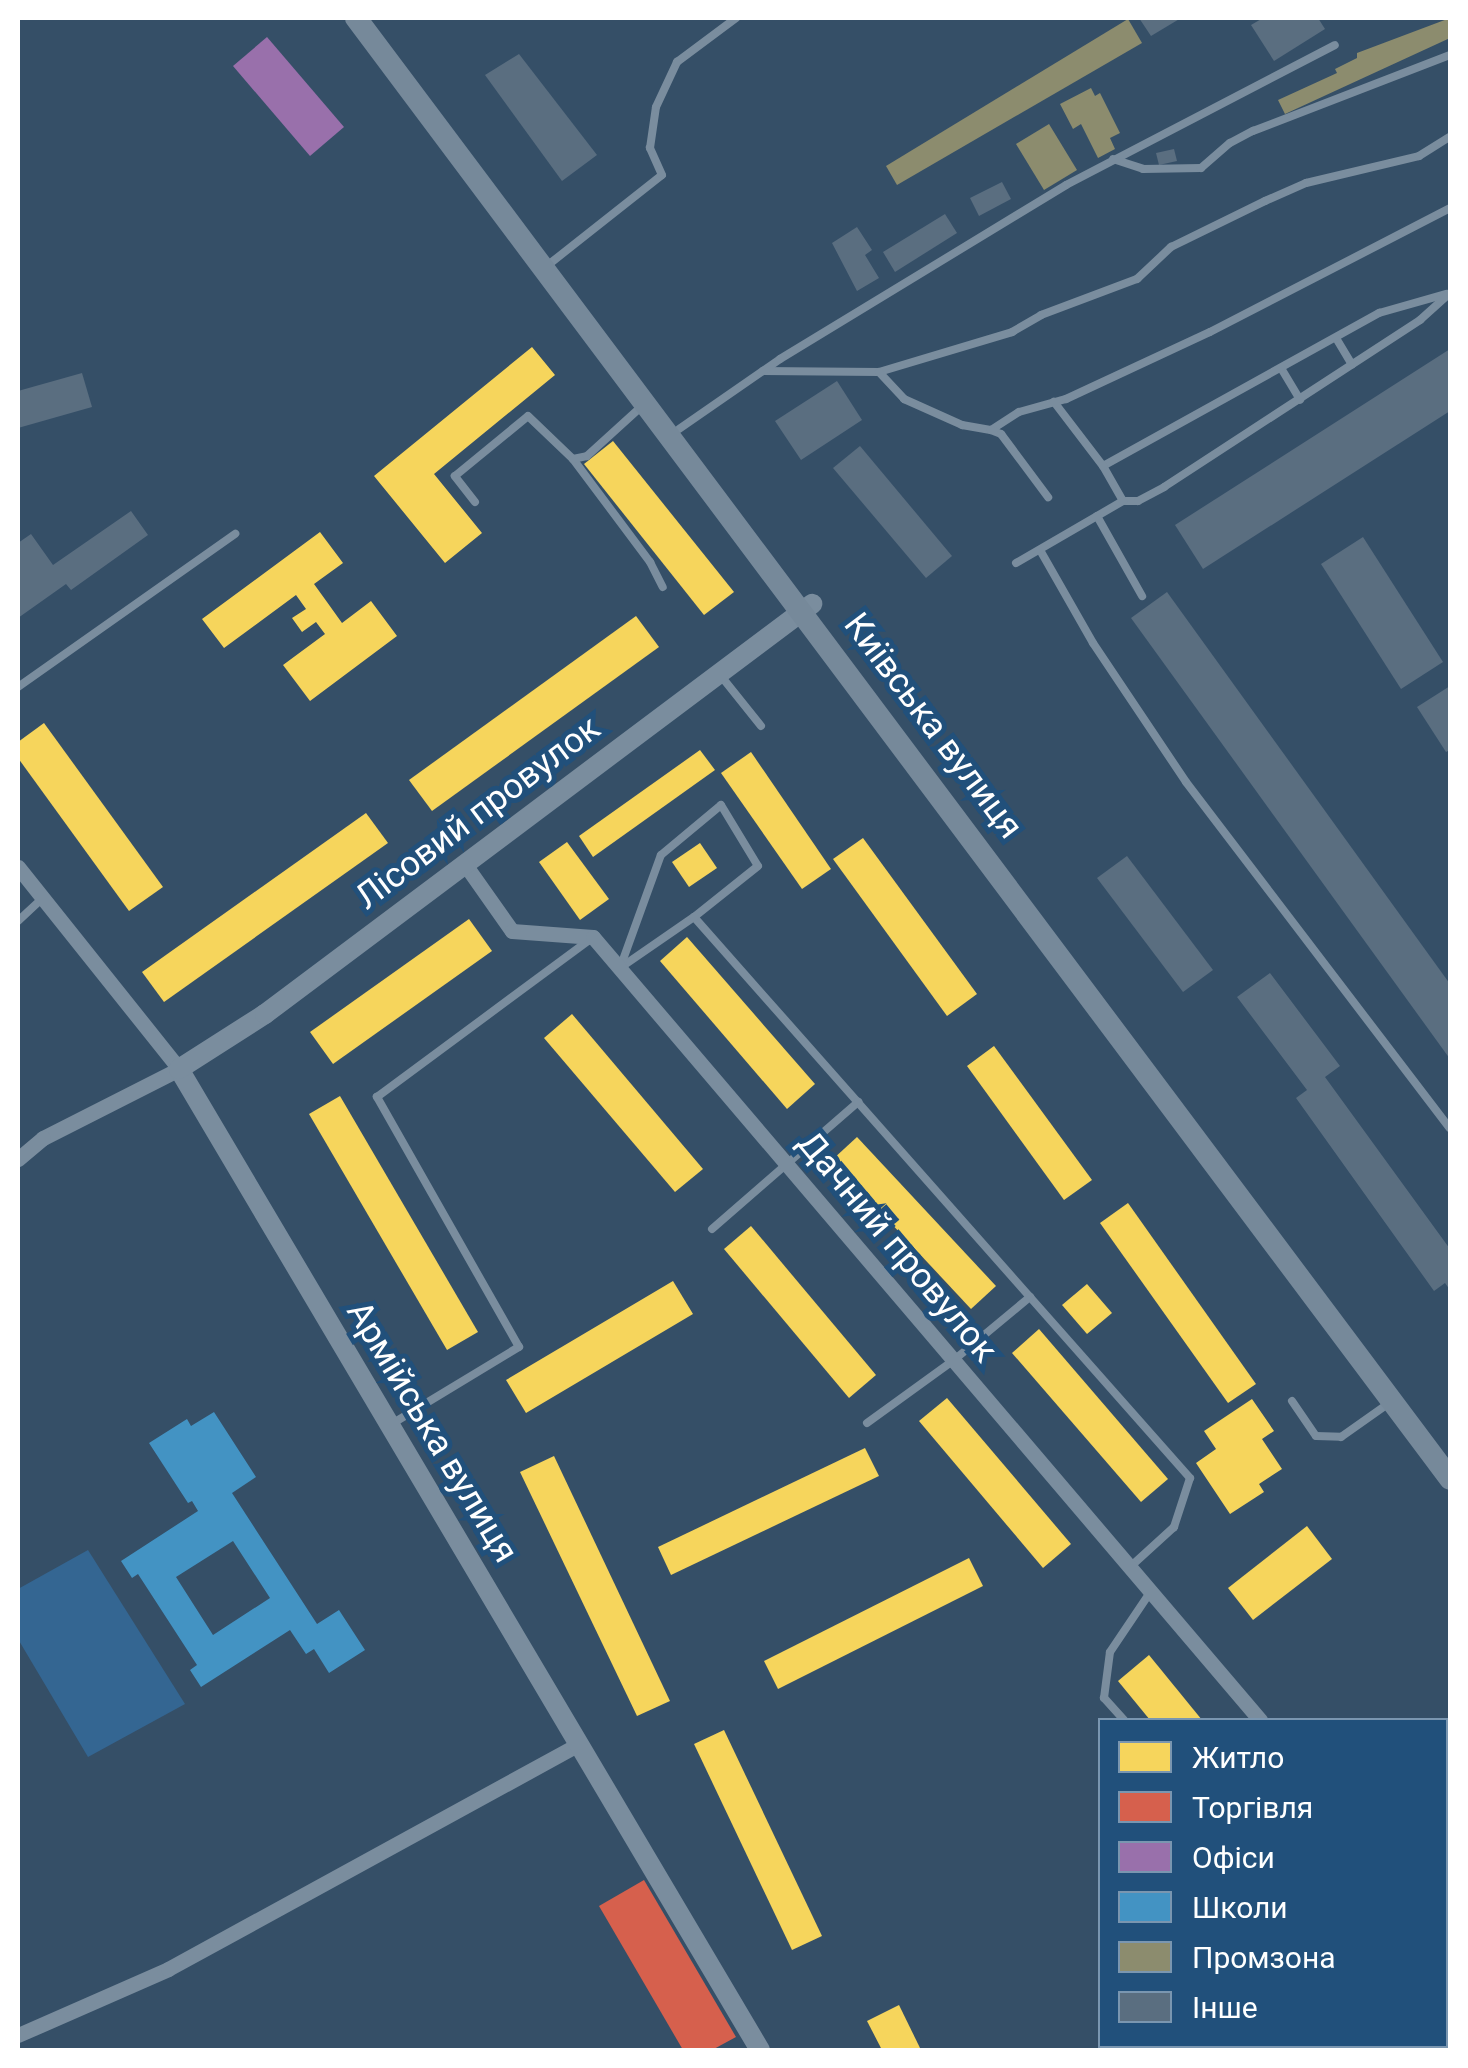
<!DOCTYPE html>
<html>
<head>
<meta charset="utf-8">
<style>
	body { margin:0 }
	#map { position:relative; width:1468px; height:2068px; overflow:hidden; background:#354f67; font-family:Roboto,sans-serif }
	div>[style] { position:absolute }
	[style*='--x'] { left:calc(var(--x)*1px); top:calc(var(--y)*1px); width:calc(var(--w)*1px); rotate:calc(var(--a)*1deg) }
	.green>* { inset:0; background:#346692 }
	.homes>* { inset:0; background:#f6d55c }
	.shops>* { inset:0; background:#d6604d }
	.offices>* { inset:0; background:#9970ab }
	.schools>* { inset:0; background:#4393c3 }
	.industry>* { inset:0; background:#8c8c6e }
	.building>* { inset:0; background:#5a6e80 }
	.service>* { height:8px; margin:-4px; padding:0 4px; transform-origin:4px; border-radius:4px; background:#7a8d9e }
	.minor>* { height:15px; margin:-7.5px; padding:0 7.5px; transform-origin:7.5px; border-radius:7.5px; background:#7a8d9e }
	.tertiary>* { height:20px; margin:-10px; padding:0 10px; transform-origin:10px; border-radius:10px; background:#7a8d9e }
	.secondary>* { height:22px; margin:-11px; padding:0 11px; transform-origin:11px; border-radius:11px; background:#76899a }
	span { translate:-50% -50%; white-space:nowrap; text-align:center; line-height:1.15; -webkit-text-stroke:10px #21507b; paint-order:stroke }
	.street-label { font-size:35px; color:#fff }
	.frame { position:absolute; inset:0; border:20px solid #fff; pointer-events:none }
	.legend { position:absolute; left:1098px; top:1718px; width:350px; height:330px; box-sizing:border-box; background:#21507b; border:2px solid #7a96b0; margin:0; padding:12px 18px; list-style:none; font-size:30px; color:#fff }
	.legend li { display:flex; align-items:center; gap:20px; height:50px }
	.legend b { width:50px; border:2px solid #7a96b0 }
</style>
</head>
<body>
<div id="map">
	<div class="green">
		<i style="clip-path:polygon(88px 1550px,185px 1704px,88px 1757px,18px 1639px,18px 1589px)"></i>
	</div>
	<div class="homes">
		<i style="clip-path:polygon(532px 347px,555px 375px,434px 474px,482px 533px,445px 563px,374px 476px)"></i>
		<i style="clip-path:polygon(613px 441px,734px 592px,704px 615px,584px 464px)"></i>
		<i style="clip-path:polygon(320px 532px,343px 563px,314px 584px,327px 602px,342px 623px,371px 601px,397px 636px,310px 701px,283px 665px,325px 634px,316px 622px,302px 632px,292px 618px,306px 609px,296px 595px,224px 648px,202px 619px)"></i>
		<i style="clip-path:polygon(636px 616px,659px 647px,432px 811px,409px 780px)"></i>
		<i style="clip-path:polygon(44px 723px,163px 887px,129px 911px,18px 758px,18px 742px)"></i>
		<i style="clip-path:polygon(700px 750px,715px 770px,593px 857px,579px 836px)"></i>
		<i style="clip-path:polygon(751px 752px,831px 869px,802px 889px,721px 773px)"></i>
		<i style="clip-path:polygon(366px 813px,388px 843px,164px 1002px,142px 972px)"></i>
		<i style="clip-path:polygon(863px 838px,977px 994px,947px 1016px,833px 859px)"></i>
		<i style="clip-path:polygon(567px 842px,609px 899px,580px 920px,539px 862px)"></i>
		<i style="clip-path:polygon(700px 843px,717px 868px,689px 887px,672px 862px)"></i>
		<i style="clip-path:polygon(469px 919px,492px 951px,333px 1064px,310px 1032px)"></i>
		<i style="clip-path:polygon(687px 937px,815px 1084px,787px 1109px,660px 961px)"></i>
		<i style="clip-path:polygon(572px 1014px,703px 1169px,675px 1192px,544px 1038px)"></i>
		<i style="clip-path:polygon(994px 1046px,1092px 1180px,1064px 1200px,967px 1066px)"></i>
		<i style="clip-path:polygon(340px 1096px,478px 1332px,447px 1350px,309px 1114px)"></i>
		<i style="clip-path:polygon(857px 1137px,996px 1286px,971px 1309px,832px 1160px)"></i>
		<i style="clip-path:polygon(1128px 1203px,1256px 1384px,1228px 1403px,1100px 1223px)"></i>
		<i style="clip-path:polygon(751px 1226px,876px 1375px,849px 1398px,724px 1249px)"></i>
		<i style="clip-path:polygon(673px 1281px,693px 1314px,526px 1413px,506px 1380px)"></i>
		<i style="clip-path:polygon(1087px 1284px,1112px 1313px,1087px 1334px,1062px 1305px)"></i>
		<i style="clip-path:polygon(1039px 1329px,1168px 1479px,1141px 1502px,1012px 1353px)"></i>
		<i style="clip-path:polygon(947px 1398px,1071px 1544px,1043px 1568px,919px 1421px)"></i>
		<i style="clip-path:polygon(1252px 1399px,1274px 1431px,1262px 1439px,1282px 1469px,1259px 1484px,1264px 1492px,1230px 1514px,1196px 1463px,1216px 1449px,1204px 1431px)"></i>
		<i style="clip-path:polygon(865px 1448px,879px 1476px,671px 1575px,658px 1547px)"></i>
		<i style="clip-path:polygon(554px 1456px,670px 1701px,637px 1716px,520px 1472px)"></i>
		<i style="clip-path:polygon(1307px 1526px,1332px 1559px,1253px 1620px,1228px 1588px)"></i>
		<i style="clip-path:polygon(969px 1558px,983px 1586px,778px 1689px,764px 1661px)"></i>
		<i style="clip-path:polygon(1149px 1655px,1202px 1720px,1150px 1720px,1118px 1681px)"></i>
		<i style="clip-path:polygon(724px 1730px,822px 1936px,792px 1950px,694px 1744px)"></i>
		<i style="clip-path:polygon(899px 2005px,921px 2050px,882px 2050px,867px 2021px)"></i>
		<i style="clip-path:polygon(1115px 2046px,1156px 2046px,1151px 2050px,1110px 2050px)"></i>
	</div>
	<div class="shops">
		<i style="clip-path:polygon(644px 1880px,736px 2037px,712px 2050px,683px 2050px,599px 1906px)"></i>
	</div>
	<div class="offices">
		<i style="clip-path:polygon(267px 37px,344px 127px,310px 156px,233px 66px)"></i>
	</div>
	<div class="schools">
		<i style="clip-path:polygon(evenodd,214px 1412px,256px 1477px,232px 1493px,317px 1624px,339px 1610px,365px 1650px,329px 1673px,314px 1649px,306px 1654px,290px 1630px,201px 1687px,190px 1670px,197px 1665px,138px 1574px,132px 1578px,121px 1561px,198px 1511px,192px 1501px,188px 1503px,149px 1443px,187px 1419px,191px 1426px,214px 1412px,233px 1541px,270px 1598px,213px 1635px,176px 1577px,233px 1541px)"></i>
	</div>
	<div class="industry">
		<i style="clip-path:polygon(1450px 18px,1450px 38px,1285px 114px,1278px 100px,1337px 73px,1335px 69px,1357px 58px,1357px 53px)"></i>
		<i style="clip-path:polygon(1128px 19px,1142px 43px,897px 185px,886px 166px)"></i>
		<i style="clip-path:polygon(1091px 88px,1095px 96px,1100px 93px,1120px 133px,1110px 138px,1115px 149px,1098px 158px,1081px 124px,1073px 129px,1060px 104px)"></i>
		<i style="clip-path:polygon(1049px 124px,1077px 170px,1044px 190px,1016px 144px)"></i>
	</div>
	<div class="building">
		<i style="clip-path:polygon(1139px 18px,1181px 18px,1151px 36px)"></i>
		<i style="clip-path:polygon(1263px 18px,1318px 18px,1325px 29px,1274px 61px,1251px 25px)"></i>
		<i style="clip-path:polygon(519px 54px,597px 155px,562px 181px,485px 75px)"></i>
		<i style="clip-path:polygon(1174px 149px,1177px 161px,1159px 165px,1156px 153px)"></i>
		<i style="clip-path:polygon(1002px 182px,1011px 199px,979px 216px,970px 198px)"></i>
		<i style="clip-path:polygon(945px 214px,957px 233px,895px 272px,883px 252px)"></i>
		<i style="clip-path:polygon(857px 227px,872px 250px,865px 255px,879px 278px,857px 291px,832px 243px)"></i>
		<i style="clip-path:polygon(1450px 349px,1450px 411px,1203px 569px,1175px 525px)"></i>
		<i style="clip-path:polygon(82px 373px,92px 407px,18px 428px,18px 391px)"></i>
		<i style="clip-path:polygon(837px 381px,862px 420px,801px 460px,775px 421px)"></i>
		<i style="clip-path:polygon(860px 446px,952px 556px,926px 578px,833px 468px)"></i>
		<i style="clip-path:polygon(131px 511px,148px 535px,71px 590px,66px 584px,18px 618px,18px 543px,31px 534px,53px 565px)"></i>
		<i style="clip-path:polygon(1363px 537px,1443px 662px,1401px 689px,1321px 564px)"></i>
		<i style="clip-path:polygon(1167px 592px,1450px 984px,1450px 1059px,1131px 618px)"></i>
		<i style="clip-path:polygon(1450px 686px,1450px 750px,1446px 752px,1417px 707px)"></i>
		<i style="clip-path:polygon(1127px 856px,1213px 970px,1183px 992px,1097px 878px)"></i>
		<i style="clip-path:polygon(1270px 973px,1340px 1066px,1325px 1077px,1450px 1249px,1450px 1290px,1445px 1283px,1434px 1291px,1296px 1098px,1307px 1090px,1237px 997px)"></i>
	</div>
	<div class="service">
		<i style="--x:1113;--y:159;--w:32;--a:18"></i>
		<i style="--x:1143;--y:169;--w:58;--a:-1"></i>
		<i style="--x:1201;--y:168;--w:38;--a:-41"></i>
		<i style="--x:1230;--y:143;--w:26;--a:-28"></i>
		<i style="--x:1253;--y:131;--w:211;--a:-21.1"></i>
		<i style="--x:548;--y:265;--w:145;--a:-38.3"></i>
		<i style="--x:662;--y:175;--w:30;--a:-114"></i>
		<i style="--x:650;--y:148;--w:41;--a:-81.7"></i>
		<i style="--x:656;--y:107;--w:50;--a:-65"></i>
		<i style="--x:677;--y:62;--w:74;--a:-36.7"></i>
		<i style="--x:1336;--y:338;--w:31;--a:59"></i>
		<i style="--x:1281;--y:368;--w:37;--a:59"></i>
		<i style="--x:763;--y:371;--w:116;--a:0.5"></i>
		<i style="--x:879;--y:372;--w:139;--a:-16.7"></i>
		<i style="--x:1012;--y:332;--w:34;--a:-30"></i>
		<i style="--x:1041;--y:315;--w:103;--a:-20.6"></i>
		<i style="--x:1137;--y:279;--w:47;--a:-43.3"></i>
		<i style="--x:1171;--y:247;--w:105;--a:-26.1"></i>
		<i style="--x:1265;--y:201;--w:45;--a:-23.7"></i>
		<i style="--x:1306;--y:183;--w:116;--a:-13.4"></i>
		<i style="--x:1419;--y:156;--w:36;--a:-32"></i>
		<i style="--x:879;--y:372;--w:37;--a:47"></i>
		<i style="--x:904;--y:399;--w:64;--a:24.1"></i>
		<i style="--x:962;--y:425;--w:29;--a:10"></i>
		<i style="--x:991;--y:430;--w:33;--a:-33"></i>
		<i style="--x:1019;--y:412;--w:49;--a:-15.5"></i>
		<i style="--x:1066;--y:399;--w:159;--a:-25"></i>
		<i style="--x:1210;--y:332;--w:270;--a:-27.3"></i>
		<i style="--x:679;--y:429;--w:123;--a:-34.7"></i>
		<i style="--x:780;--y:359;--w:335;--a:-31.3"></i>
		<i style="--x:1066;--y:185;--w:303;--a:-27.5"></i>
		<i style="--x:991;--y:430;--w:11;--a:22"></i>
		<i style="--x:1001;--y:434;--w:79;--a:53.3"></i>
		<i style="--x:573;--y:459;--w:129;--a:53.2"></i>
		<i style="--x:650;--y:562;--w:28;--a:63"></i>
		<i style="--x:1103;--y:466;--w:316;--a:-29"></i>
		<i style="--x:1379;--y:313;--w:70;--a:-15.8"></i>
		<i style="--x:1123;--y:501;--w:15;--a:0"></i>
		<i style="--x:1138;--y:501;--w:30;--a:-28"></i>
		<i style="--x:1164;--y:487;--w:306;--a:-33.1"></i>
		<i style="--x:1420;--y:320;--w:40;--a:-42"></i>
		<i style="--x:475;--y:502;--w:33;--a:-128"></i>
		<i style="--x:455;--y:476;--w:94;--a:-39.4"></i>
		<i style="--x:528;--y:416;--w:62;--a:43.7"></i>
		<i style="--x:573;--y:459;--w:14;--a:-12"></i>
		<i style="--x:587;--y:456;--w:74;--a:-42.3"></i>
		<i style="--x:1097;--y:516;--w:92;--a:60.6"></i>
		<i style="--x:1040;--y:550;--w:107;--a:60.3"></i>
		<i style="--x:1093;--y:643;--w:167;--a:56.2"></i>
		<i style="--x:1186;--y:782;--w:435;--a:52.7"></i>
		<i style="--x:1016;--y:563;--w:124;--a:-30.1"></i>
		<i style="--x:1123;--y:501;--w:40;--a:-119.7"></i>
		<i style="--x:1103;--y:466;--w:81;--a:-127.4"></i>
		<i style="--x:721;--y:676;--w:64;--a:51.3"></i>
		<i style="--x:18;--y:687;--w:266;--a:-35.2"></i>
		<i style="--x:18;--y:921;--w:34;--a:-43"></i>
		<i style="--x:620;--y:968;--w:90;--a:-34.6"></i>
		<i style="--x:694;--y:917;--w:749;--a:48.52"></i>
		<i style="--x:1190;--y:1478;--w:52;--a:108.1"></i>
		<i style="--x:1174;--y:1527;--w:59;--a:137.7"></i>
		<i style="--x:620;--y:968;--w:120;--a:-70.1"></i>
		<i style="--x:661;--y:855;--w:78;--a:-39.8"></i>
		<i style="--x:721;--y:805;--w:71;--a:58.8"></i>
		<i style="--x:758;--y:866;--w:82;--a:141.4"></i>
		<i style="--x:712;--y:1229;--w:194;--a:-41"></i>
		<i style="--x:1292;--y:1401;--w:42;--a:55.6"></i>
		<i style="--x:1316;--y:1436;--w:25;--a:2"></i>
		<i style="--x:1341;--y:1437;--w:59;--a:-35.3"></i>
		<i style="--x:867;--y:1423;--w:107;--a:-35.9"></i>
		<i style="--x:954;--y:1360;--w:99;--a:-39.7"></i>
		<i style="--x:390;--y:1425;--w:151;--a:-31.2"></i>
		<i style="--x:519;--y:1347;--w:288;--a:-119.6"></i>
		<i style="--x:377;--y:1097;--w:267;--a:-36.5"></i>
		<i style="--x:1124;--y:1720;--w:30;--a:-132"></i>
		<i style="--x:1104;--y:1698;--w:46;--a:-82.6"></i>
		<i style="--x:1110;--y:1652;--w:73;--a:-56.1"></i>
	</div>
	<div class="minor">
		<i style="--x:464;--y:863;--w:83;--a:54.8"></i>
		<i style="--x:512;--y:931;--w:81;--a:4.2"></i>
		<i style="--x:593;--y:937;--w:1029;--a:49.57"></i>
		<i style="--x:18;--y:867;--w:258;--a:51.4"></i>
		<i style="--x:179;--y:1069;--w:153;--a:153.1"></i>
		<i style="--x:43;--y:1138;--w:33;--a:140"></i>
		<i style="--x:1446;--y:1818;--w:6;--a:-51"></i>
		<i style="--x:18;--y:2035;--w:164;--a:-23.7"></i>
		<i style="--x:168;--y:1969;--w:469;--a:-28.7"></i>
		<i style="--x:1424;--y:2046;--w:6;--a:45"></i>
		<i style="--x:1221;--y:2050;--w:6;--a:-39"></i>
	</div>
	<div class="tertiary">
		<i style="--x:760;--y:2050;--w:1140;--a:-120.64"></i>
		<i style="--x:179;--y:1069;--w:102;--a:-32.6"></i>
		<i style="--x:265;--y:1014;--w:684;--a:-36.85"></i>
	</div>
	<div class="secondary">
		<i style="--x:356;--y:18;--w:1825;--a:53.17"></i>
	</div>
	<div class="street-label">
		<span style="left:933px;top:726px;rotate:53deg">Київська вулиця</span>
		<span style="left:478px;top:813px;rotate:-37deg">Лісовий провулок</span>
		<span style="left:897px;top:1247px;rotate:50deg">Дачний провулок</span>
		<span style="left:432px;top:1432px;rotate:59deg">Армійська вулиця</span>
	</div>
	<div class="frame"></div>
	<ul class="legend">
	<li><b style="height:28px;background:#f6d55c"></b>Житло</li>
	<li><b style="height:28px;background:#d6604d"></b>Торгівля</li>
	<li><b style="height:28px;background:#9970ab"></b>Офіси</li>
	<li><b style="height:28px;background:#4393c3"></b>Школи</li>
	<li><b style="height:28px;background:#8c8c6e"></b>Промзона</li>
	<li><b style="height:28px;background:#5a6e80"></b>Інше</li>
	</ul>
</div>
</body>
</html>
